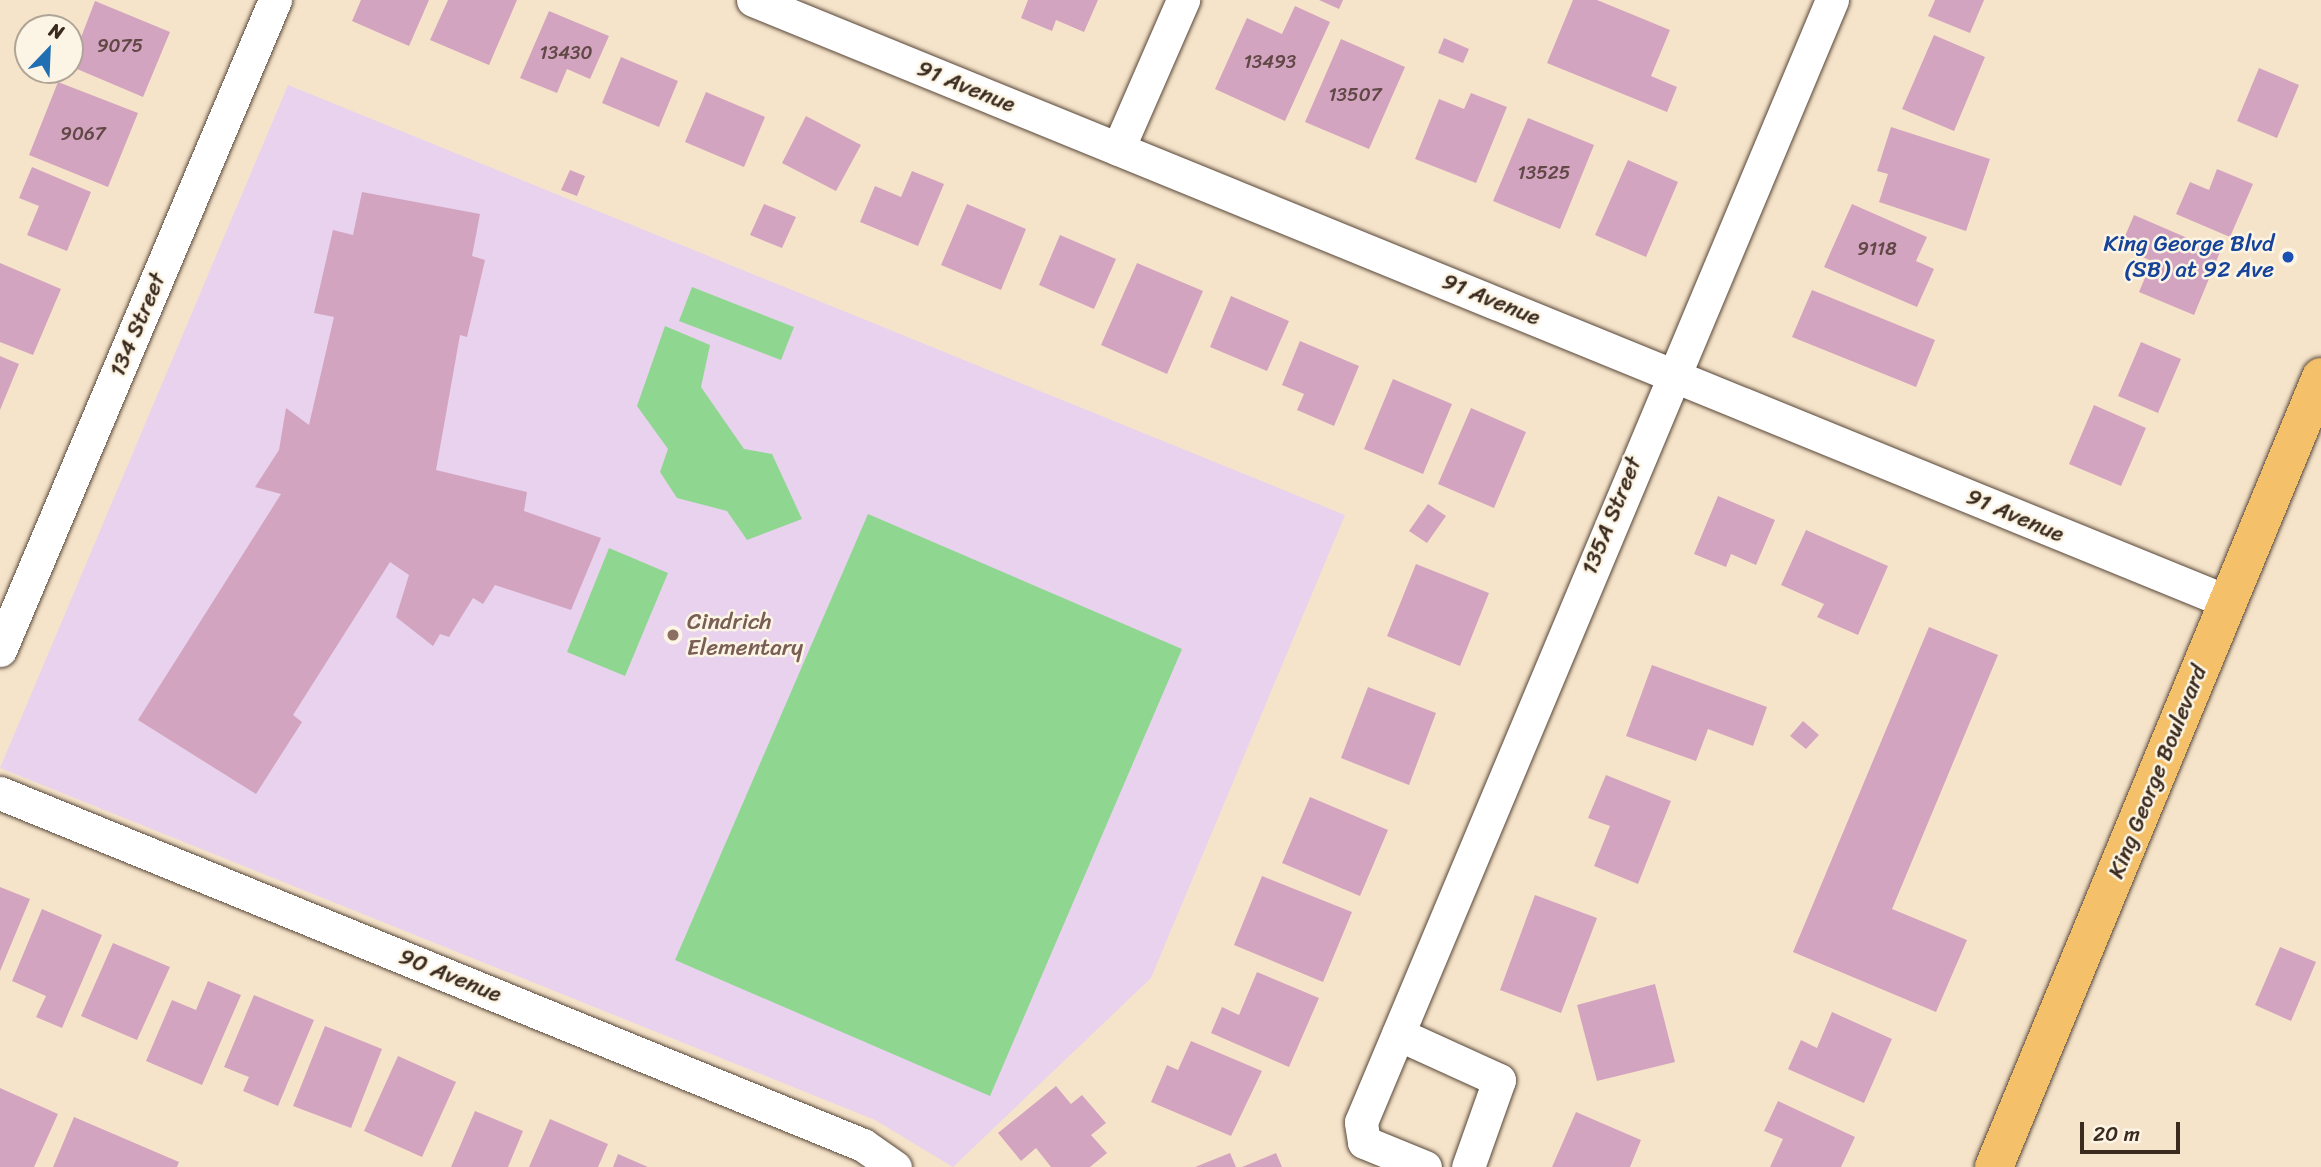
<!DOCTYPE html>
<html>
<head>
<meta charset="utf-8">
<style>
	body { margin:0 }
	#map { position:relative; width:2321px; height:1167px; overflow:hidden; background:#f6e4ca; font-family:Sriracha,sans-serif }
	div>[style] { position:absolute }
	[style*='--x'] { left:calc(var(--x)*1px); top:calc(var(--y)*1px); width:calc(var(--w)*1px); rotate:calc(var(--a)*1deg) }
	.built>* { inset:0; background:#e8d2ee }
	.green>* { inset:0; background:#8fd791 }
	.building>* { inset:0; background:#d3a4bf }
	.roads { filter:drop-shadow(0 0 2px #574638) drop-shadow(0 0 2px #574638) }
	.street>* { height:33px; margin:-16.5px; padding:0 16.5px; transform-origin:16.5px; border-radius:16.5px; background:#fff }
	.primary>* { height:38px; margin:-19px; padding:0 19px; transform-origin:19px; border-radius:19px; background:#f4c16a }
	.dots>* { width:19px; height:19px; translate:-50% -50%; box-sizing:border-box; border:4px solid #fcf5e5; border-radius:50% }
	span { translate:-50% -50%; white-space:nowrap; text-align:center; line-height:1.15; -webkit-text-stroke:5px #fcf5e5; paint-order:stroke }
	.number-label { font-size:19px; color:#614846 }
	.number-label span { -webkit-text-stroke-width:0 }
	.street-label { font-size:23px; color:#3b2a1e }
	.transit-label { font-size:23px; color:#164399 }
	.right { translate:-100% -50%; text-align:right }
	.education-label { font-size:23px; color:#785e54 }
	.left { translate:0 -50%; text-align:left }
	.north { position:absolute; left:14px; top:14px; width:70px; height:70px; box-sizing:border-box; background:#fcf5e5; border:2px solid #afa495; border-radius:50%; rotate:23deg; font-size:19px; font-weight:700; line-height:28px; text-align:center; color:#3b2a1e }
	.north::after { content:''; display:block; margin:auto; width:24px; height:32px; background:#1f6fb2; clip-path:polygon(50% 0,100% 100%,50% 72%,0 100%) }
	.scale { position:absolute; left:2080px; top:1122px; width:100px; height:32px; box-sizing:border-box; border:4px solid #3b2a1e; border-top:0; padding-left:9px; font-size:21px; line-height:24px; white-space:nowrap; color:#3b2a1e; -webkit-text-stroke:5px #fcf5e5; paint-order:stroke }
</style>
</head>
<body>
<div id="map">
	<div class="built">
		<i style="clip-path:polygon(288px 85px,1345px 515px,1151px 978px,953px 1167px,875px 1120px,0 768px)"></i>
	</div>
	<div class="green">
		<i style="clip-path:polygon(692px 287px,794px 327px,781px 360px,679px 321px)"></i>
		<i style="clip-path:polygon(665px 326px,710px 345px,701px 387px,744px 449px,772px 454px,802px 519px,747px 540px,727px 511px,677px 498px,660px 472px,668px 449px,637px 406px)"></i>
		<i style="clip-path:polygon(868px 514px,1182px 649px,990px 1096px,675px 960px)"></i>
		<i style="clip-path:polygon(609px 548px,668px 573px,625px 676px,567px 652px)"></i>
	</div>
	<div class="building">
		<i style="clip-path:polygon(361px 0,429px 0,409px 46px,352px 21px)"></i>
		<i style="clip-path:polygon(448px 0,517px 0,489px 65px,430px 40px)"></i>
		<i style="clip-path:polygon(1028px 0,1098px 0,1084px 32px,1056px 20px,1052px 31px,1021px 18px)"></i>
		<i style="clip-path:polygon(1319px 0,1343px 0,1339px 9px)"></i>
		<i style="clip-path:polygon(1573px 0,1597px 0,1670px 30px,1651px 76px,1677px 87px,1667px 112px,1547px 63px)"></i>
		<i style="clip-path:polygon(1935px 0,1984px 0,1970px 33px,1928px 16px)"></i>
		<i style="clip-path:polygon(95px 1px,170px 32px,143px 97px,70px 66px)"></i>
		<i style="clip-path:polygon(1295px 6px,1330px 22px,1285px 121px,1215px 89px,1247px 18px,1282px 34px)"></i>
		<i style="clip-path:polygon(549px 11px,609px 36px,590px 79px,567px 69px,557px 93px,520px 78px)"></i>
		<i style="clip-path:polygon(1934px 35px,1985px 57px,1954px 131px,1902px 109px)"></i>
		<i style="clip-path:polygon(1444px 38px,1469px 49px,1463px 63px,1438px 53px)"></i>
		<i style="clip-path:polygon(1341px 39px,1405px 67px,1369px 149px,1305px 122px)"></i>
		<i style="clip-path:polygon(621px 57px,678px 81px,659px 127px,602px 103px)"></i>
		<i style="clip-path:polygon(2259px 68px,2299px 85px,2277px 138px,2237px 121px)"></i>
		<i style="clip-path:polygon(58px 82px,138px 113px,108px 187px,29px 155px)"></i>
		<i style="clip-path:polygon(706px 92px,765px 117px,744px 167px,685px 142px)"></i>
		<i style="clip-path:polygon(1471px 93px,1507px 107px,1476px 183px,1415px 159px,1439px 99px,1464px 109px)"></i>
		<i style="clip-path:polygon(806px 116px,861px 145px,836px 191px,782px 163px)"></i>
		<i style="clip-path:polygon(1528px 118px,1594px 145px,1560px 229px,1493px 201px)"></i>
		<i style="clip-path:polygon(1891px 127px,1990px 159px,1966px 231px,1879px 202px,1888px 174px,1877px 171px)"></i>
		<i style="clip-path:polygon(1628px 160px,1678px 182px,1646px 257px,1595px 235px)"></i>
		<i style="clip-path:polygon(32px 167px,91px 192px,67px 251px,27px 235px,39px 206px,19px 198px)"></i>
		<i style="clip-path:polygon(2217px 169px,2253px 184px,2230px 237px,2176px 214px,2190px 182px,2209px 190px)"></i>
		<i style="clip-path:polygon(570px 170px,585px 176px,577px 196px,561px 190px)"></i>
		<i style="clip-path:polygon(912px 171px,944px 184px,918px 246px,860px 222px,875px 186px,901px 197px)"></i>
		<i style="clip-path:polygon(362px 192px,480px 214px,472px 256px,485px 260px,467px 337px,460px 335px,436px 470px,527px 492px,524px 511px,601px 538px,571px 610px,495px 585px,483px 604px,473px 598px,449px 637px,440px 634px,433px 646px,396px 617px,409px 575px,390px 562px,293px 715px,302px 722px,256px 794px,138px 720px,281px 494px,255px 487px,279px 450px,286px 408px,309px 425px,334px 317px,314px 313px,333px 230px,353px 235px)"></i>
		<i style="clip-path:polygon(764px 204px,796px 217px,782px 248px,750px 235px)"></i>
		<i style="clip-path:polygon(967px 204px,1026px 229px,1001px 290px,941px 265px)"></i>
		<i style="clip-path:polygon(1852px 204px,1927px 237px,1916px 261px,1934px 269px,1917px 307px,1824px 267px)"></i>
		<i style="clip-path:polygon(2134px 215px,2220px 252px,2194px 315px,2139px 292px,2152px 261px,2120px 248px)"></i>
		<i style="clip-path:polygon(1060px 235px,1116px 259px,1094px 309px,1039px 285px)"></i>
		<i style="clip-path:polygon(0 263px,61px 289px,33px 355px,0 342px)"></i>
		<i style="clip-path:polygon(1137px 263px,1203px 291px,1167px 374px,1101px 345px)"></i>
		<i style="clip-path:polygon(1812px 290px,1935px 340px,1916px 387px,1792px 337px)"></i>
		<i style="clip-path:polygon(1231px 296px,1289px 321px,1267px 371px,1210px 347px)"></i>
		<i style="clip-path:polygon(1300px 341px,1359px 366px,1334px 426px,1297px 410px,1304px 394px,1282px 385px)"></i>
		<i style="clip-path:polygon(2141px 342px,2181px 359px,2158px 413px,2118px 396px)"></i>
		<i style="clip-path:polygon(0 356px,19px 364px,0 410px)"></i>
		<i style="clip-path:polygon(1393px 379px,1452px 404px,1423px 474px,1364px 449px)"></i>
		<i style="clip-path:polygon(2094px 405px,2146px 428px,2121px 486px,2069px 464px)"></i>
		<i style="clip-path:polygon(1471px 408px,1526px 432px,1494px 508px,1438px 484px)"></i>
		<i style="clip-path:polygon(1718px 496px,1775px 520px,1756px 565px,1731px 554px,1726px 567px,1694px 554px)"></i>
		<i style="clip-path:polygon(1428px 504px,1446px 516px,1427px 543px,1409px 531px)"></i>
		<i style="clip-path:polygon(1806px 530px,1888px 566px,1858px 635px,1817px 617px,1824px 604px,1781px 585px)"></i>
		<i style="clip-path:polygon(1416px 564px,1489px 593px,1460px 666px,1387px 636px)"></i>
		<i style="clip-path:polygon(1929px 627px,1998px 655px,1892px 909px,1967px 940px,1936px 1012px,1793px 952px)"></i>
		<i style="clip-path:polygon(1652px 665px,1767px 707px,1753px 746px,1708px 729px,1696px 761px,1626px 736px)"></i>
		<i style="clip-path:polygon(1368px 687px,1436px 713px,1409px 785px,1341px 758px)"></i>
		<i style="clip-path:polygon(1803px 721px,1819px 735px,1806px 749px,1790px 736px)"></i>
		<i style="clip-path:polygon(1606px 775px,1671px 801px,1638px 884px,1594px 866px,1610px 826px,1588px 818px)"></i>
		<i style="clip-path:polygon(1310px 797px,1388px 830px,1360px 896px,1282px 863px)"></i>
		<i style="clip-path:polygon(1262px 876px,1352px 912px,1323px 982px,1234px 945px)"></i>
		<i style="clip-path:polygon(0 887px,30px 899px,0 971px)"></i>
		<i style="clip-path:polygon(1535px 895px,1597px 918px,1561px 1013px,1500px 990px)"></i>
		<i style="clip-path:polygon(42px 909px,102px 935px,62px 1028px,36px 1017px,46px 996px,12px 981px)"></i>
		<i style="clip-path:polygon(113px 943px,170px 967px,137px 1040px,81px 1016px)"></i>
		<i style="clip-path:polygon(2280px 947px,2316px 962px,2291px 1021px,2255px 1005px)"></i>
		<i style="clip-path:polygon(1257px 972px,1319px 998px,1289px 1067px,1211px 1033px,1222px 1007px,1239px 1015px)"></i>
		<i style="clip-path:polygon(208px 981px,241px 995px,202px 1085px,146px 1061px,172px 1000px,196px 1010px)"></i>
		<i style="clip-path:polygon(1655px 984px,1675px 1062px,1597px 1081px,1577px 1005px)"></i>
		<i style="clip-path:polygon(254px 995px,314px 1020px,278px 1106px,243px 1091px,249px 1077px,224px 1067px)"></i>
		<i style="clip-path:polygon(1832px 1012px,1892px 1039px,1864px 1103px,1788px 1069px,1801px 1040px,1817px 1048px)"></i>
		<i style="clip-path:polygon(325px 1026px,382px 1049px,351px 1128px,293px 1106px)"></i>
		<i style="clip-path:polygon(1191px 1041px,1262px 1071px,1231px 1136px,1151px 1102px,1167px 1065px,1178px 1070px)"></i>
		<i style="clip-path:polygon(398px 1056px,456px 1082px,422px 1157px,364px 1131px)"></i>
		<i style="clip-path:polygon(1056px 1086px,1071px 1104px,1082px 1095px,1106px 1123px,1091px 1135px,1107px 1153px,1090px 1167px,1051px 1167px,1036px 1148px,1021px 1161px,998px 1133px)"></i>
		<i style="clip-path:polygon(0 1088px,58px 1114px,34px 1167px,0 1167px)"></i>
		<i style="clip-path:polygon(1778px 1101px,1855px 1137px,1841px 1167px,1770px 1167px,1783px 1139px,1764px 1131px)"></i>
		<i style="clip-path:polygon(475px 1111px,523px 1131px,508px 1167px,451px 1167px)"></i>
		<i style="clip-path:polygon(1576px 1112px,1641px 1140px,1630px 1167px,1552px 1167px)"></i>
		<i style="clip-path:polygon(74px 1117px,179px 1162px,177px 1167px,53px 1167px)"></i>
		<i style="clip-path:polygon(550px 1119px,608px 1144px,598px 1167px,529px 1167px)"></i>
		<i style="clip-path:polygon(1230px 1153px,1236px 1167px,1195px 1167px)"></i>
		<i style="clip-path:polygon(1276px 1153px,1282px 1167px,1242px 1167px)"></i>
		<i style="clip-path:polygon(618px 1154px,648px 1167px,613px 1167px)"></i>
	</div>
	<div class="roads">
		<div class="street">
			<i style="--x:753;--y:0;--w:1593;--a:22.2"></i>
			<i style="--x:1118;--y:149;--w:163;--a:-66.4"></i>
			<i style="--x:0;--y:650;--w:706;--a:-67.07"></i>
			<i style="--x:0;--y:793;--w:932;--a:22.19"></i>
			<i style="--x:863;--y:1145;--w:39;--a:35"></i>
			<i style="--x:1398;--y:1034;--w:111;--a:24.5"></i>
			<i style="--x:1499;--y:1080;--w:92;--a:109.6"></i>
			<i style="--x:1425;--y:1167;--w:66;--a:-157.7"></i>
			<i style="--x:1364;--y:1142;--w:20;--a:-99"></i>
			<i style="--x:1361;--y:1122;--w:1217;--a:-67.23"></i>
		</div>
		<div class="primary">
			<i style="--x:1994;--y:1167;--w:855;--a:-67.51"></i>
		</div>
	</div>
	<div class="dots">
		<i style="left:2288px;top:257px;background:#1a4fb4"></i>
		<i style="left:673px;top:635px;background:#8d6e63"></i>
	</div>
	<div class="number-label">
		<span style="left:120px;top:46px">9075</span>
		<span style="left:566px;top:53px">13430</span>
		<span style="left:1270px;top:62px">13493</span>
		<span style="left:1355px;top:95px">13507</span>
		<span style="left:83px;top:134px">9067</span>
		<span style="left:1544px;top:173px">13525</span>
		<span style="left:1877px;top:249px">9118</span>
	</div>
	<div class="street-label">
		<span style="left:966px;top:87px;rotate:22deg">91 Avenue</span>
		<span style="left:1491px;top:300px;rotate:22deg">91 Avenue</span>
		<span style="left:138px;top:325px;rotate:-67deg">134 Street</span>
		<span style="left:1612px;top:516px;rotate:-68deg">135A Street</span>
		<span style="left:2015px;top:516px;rotate:23deg">91 Avenue</span>
		<span style="left:2158px;top:772px;rotate:-68deg">King George Boulevard</span>
		<span style="left:450px;top:976px;rotate:22deg">90 Avenue</span>
	</div>
	<div class="transit-label">
		<span class="right" style="left:2274px;top:257px">King George Blvd<br>(SB) at 92 Ave</span>
	</div>
	<div class="education-label">
		<span class="left" style="left:687px;top:635px">Cindrich<br>Elementary</span>
	</div>
	<div class="north">N</div>
	<div class="scale">20 m</div>
</div>
</body>
</html>
